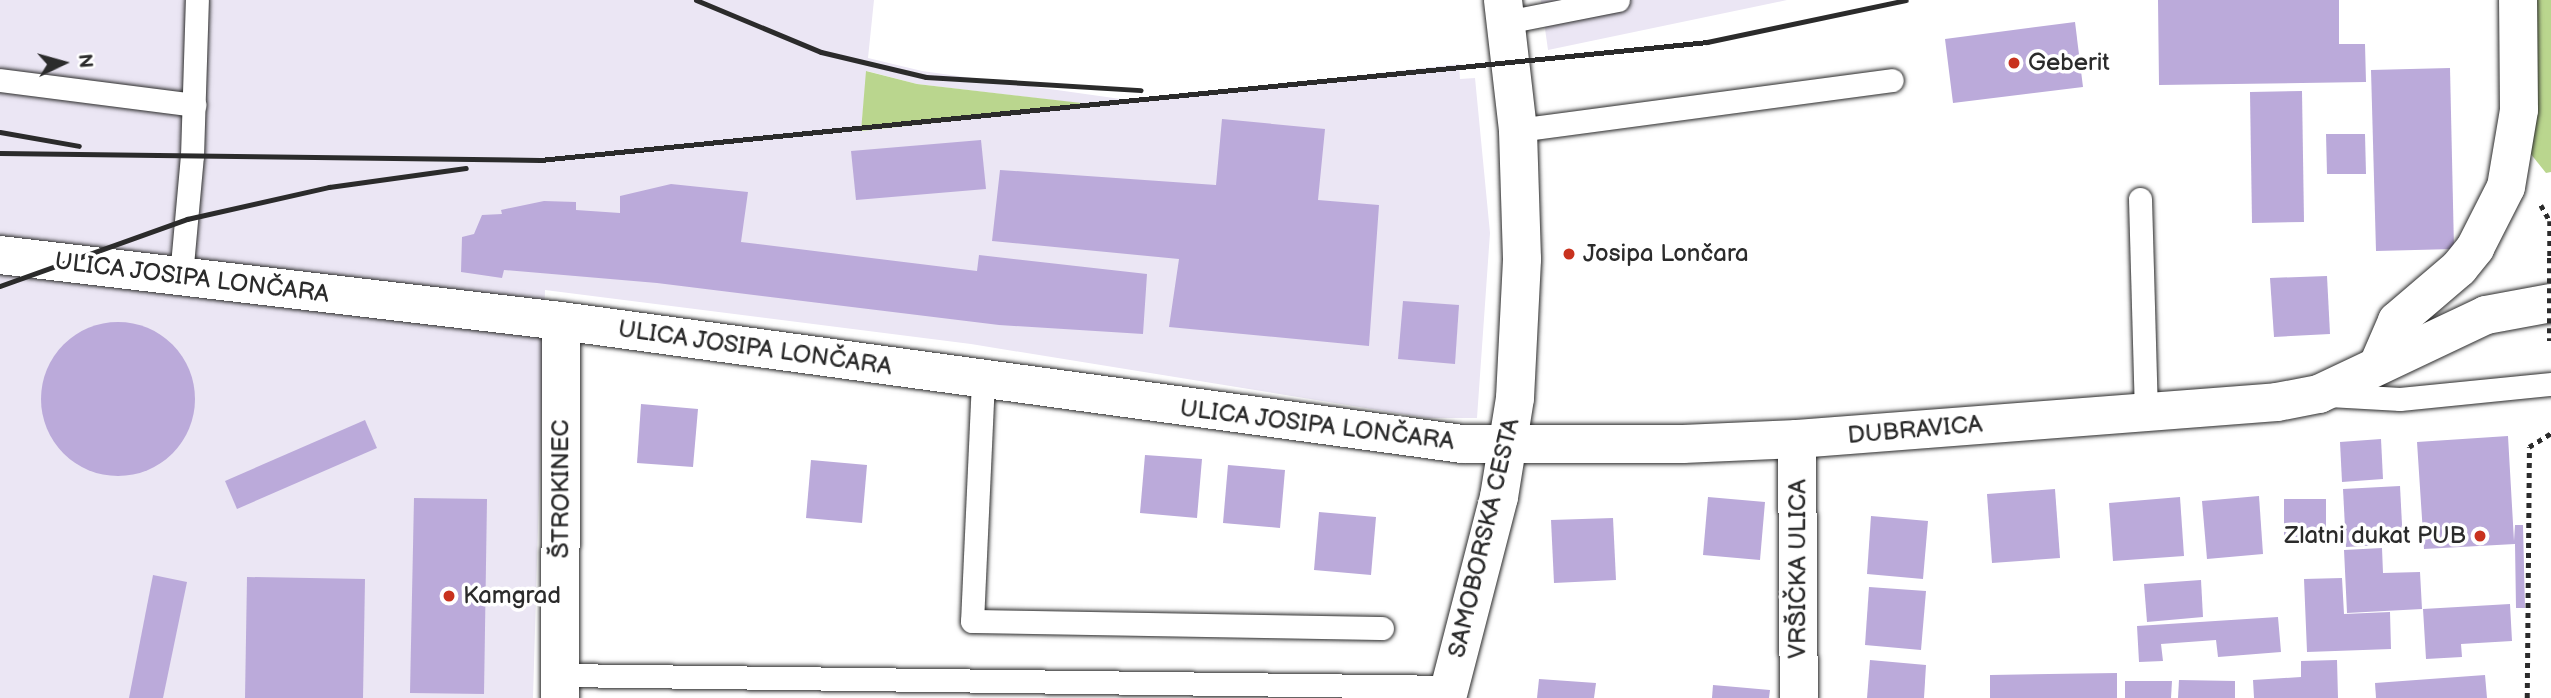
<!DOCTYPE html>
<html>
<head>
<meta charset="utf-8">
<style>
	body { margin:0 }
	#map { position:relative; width:2551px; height:698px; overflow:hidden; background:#fff; font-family:"Balsamiq Sans",sans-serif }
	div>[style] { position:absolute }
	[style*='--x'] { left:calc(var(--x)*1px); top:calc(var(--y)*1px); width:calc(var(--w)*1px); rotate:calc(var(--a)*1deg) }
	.built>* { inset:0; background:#ebe6f4 }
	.green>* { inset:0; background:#bad68e }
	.building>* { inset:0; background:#bbaada }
	.round { border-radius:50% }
	.path>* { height:4.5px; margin-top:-2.25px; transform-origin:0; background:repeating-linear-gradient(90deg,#2b2b2b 0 5px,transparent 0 10px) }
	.roads { filter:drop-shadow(0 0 2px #2b2b2b) drop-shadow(0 0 2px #2b2b2b) }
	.lane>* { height:23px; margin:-11.5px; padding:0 11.5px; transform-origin:11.5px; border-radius:11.5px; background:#fff }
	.street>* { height:38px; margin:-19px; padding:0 19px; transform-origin:19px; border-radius:19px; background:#fff }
	.secondary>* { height:38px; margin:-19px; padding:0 19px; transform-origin:19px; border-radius:19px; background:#fff }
	.rail>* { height:5px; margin:-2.5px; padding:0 2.5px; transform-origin:2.5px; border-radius:2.5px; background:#2b2b2b }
	.path-bridge>* { height:4.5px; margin-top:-2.25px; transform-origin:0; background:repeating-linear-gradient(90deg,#2b2b2b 0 5px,transparent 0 10px) }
	.dots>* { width:19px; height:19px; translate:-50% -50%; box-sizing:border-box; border:4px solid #fff; border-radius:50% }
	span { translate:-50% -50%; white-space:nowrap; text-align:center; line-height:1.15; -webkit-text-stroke:7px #fff; paint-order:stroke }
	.poi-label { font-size:24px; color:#2b2b2b }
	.left { translate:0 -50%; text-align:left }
	.right { translate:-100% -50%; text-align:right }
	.street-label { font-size:24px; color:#2b2b2b }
	.north { position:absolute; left:28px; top:28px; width:70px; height:70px; -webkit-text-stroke:5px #fff; paint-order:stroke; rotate:85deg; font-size:19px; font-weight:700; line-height:28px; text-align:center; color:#2b2b2b }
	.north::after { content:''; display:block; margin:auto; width:24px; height:32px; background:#2b2b2b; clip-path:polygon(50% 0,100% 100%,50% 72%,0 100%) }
</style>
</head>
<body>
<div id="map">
	<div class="built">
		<i style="clip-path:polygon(evenodd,0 0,874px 0,868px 58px,922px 71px,1135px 101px,1459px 64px,1460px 79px,1475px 78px,1490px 233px,1477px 418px,1427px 418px,971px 344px,545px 290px,533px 698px,0 698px,0 0,867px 71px,917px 84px,1095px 105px,861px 131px,867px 71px)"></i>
		<i style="clip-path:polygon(1541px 0,1787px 0,1548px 50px)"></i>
	</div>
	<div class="green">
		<i style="clip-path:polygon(2526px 0,2551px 0,2551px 172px,2546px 173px,2530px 153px)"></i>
		<i style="clip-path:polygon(866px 71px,917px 84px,1099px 105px,861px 131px)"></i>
	</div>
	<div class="building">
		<i style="clip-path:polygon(2158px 0,2339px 0,2339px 44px,2365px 44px,2366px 82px,2159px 85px)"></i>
		<i style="clip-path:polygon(2075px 22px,2083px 87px,1953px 103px,1945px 39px)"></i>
		<i style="clip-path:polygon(2450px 68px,2454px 249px,2376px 251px,2371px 70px)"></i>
		<i style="clip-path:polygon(2302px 91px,2304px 222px,2252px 223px,2250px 92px)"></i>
		<i style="clip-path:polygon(1222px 119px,1325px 129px,1318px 200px,1379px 205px,1369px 346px,1169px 327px,1179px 259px,992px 241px,1000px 170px,1216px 185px)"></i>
		<i style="clip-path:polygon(2326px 134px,2365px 134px,2366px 174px,2327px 174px)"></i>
		<i style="clip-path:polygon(981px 140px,986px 189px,856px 200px,851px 151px)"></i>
		<i style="clip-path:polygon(671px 184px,748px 192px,741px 242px,977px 271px,979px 255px,1147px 274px,1143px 334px,999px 325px,657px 283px,504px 270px,502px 278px,461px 272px,462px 237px,474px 234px,482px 215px,502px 214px,501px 210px,544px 201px,576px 202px,576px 210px,620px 213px,620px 196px)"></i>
		<i style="clip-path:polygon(2327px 276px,2330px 334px,2274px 337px,2270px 278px)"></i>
		<i style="clip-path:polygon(1403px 301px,1459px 305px,1455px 364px,1398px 359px)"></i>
		<i class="round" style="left:41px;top:322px;width:154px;height:154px"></i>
		<i style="clip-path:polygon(641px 404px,698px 409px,693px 467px,637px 463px)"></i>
		<i style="clip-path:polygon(365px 420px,377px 448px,237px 509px,225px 481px)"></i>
		<i style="clip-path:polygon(2508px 436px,2514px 541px,2515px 525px,2523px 525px,2525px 608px,2516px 608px,2515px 544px,2424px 549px,2417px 442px)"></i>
		<i style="clip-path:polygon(2381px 439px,2383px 479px,2342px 482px,2340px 442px)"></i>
		<i style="clip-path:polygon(1145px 455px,1202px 459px,1197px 518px,1140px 513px)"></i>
		<i style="clip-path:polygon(811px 460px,867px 465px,862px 523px,806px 518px)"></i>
		<i style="clip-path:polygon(1228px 465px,1285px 470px,1280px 528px,1223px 523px)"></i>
		<i style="clip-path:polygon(2400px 486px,2403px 544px,2346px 547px,2343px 489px)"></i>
		<i style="clip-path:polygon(2055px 489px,2060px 558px,1992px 563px,1987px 494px)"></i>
		<i style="clip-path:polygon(2259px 496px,2263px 554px,2207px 559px,2202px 501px)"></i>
		<i style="clip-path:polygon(1708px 497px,1765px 502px,1760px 560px,1703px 555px)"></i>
		<i style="clip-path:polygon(2180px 497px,2184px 556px,2113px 561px,2109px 503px)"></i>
		<i style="clip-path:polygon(414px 498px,487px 499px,484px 694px,410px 693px)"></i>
		<i style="clip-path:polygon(2284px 499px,2326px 499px,2326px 543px,2284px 542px)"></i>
		<i style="clip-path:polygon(1319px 512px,1376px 517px,1371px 575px,1314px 570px)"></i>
		<i style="clip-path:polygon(1871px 516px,1928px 521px,1923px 579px,1867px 574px)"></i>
		<i style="clip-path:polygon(1613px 518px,1616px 580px,1554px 583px,1551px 520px)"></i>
		<i style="clip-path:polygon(2382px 548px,2383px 573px,2420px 572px,2422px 609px,2347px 613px,2344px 550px)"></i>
		<i style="clip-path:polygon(153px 575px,187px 582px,163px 698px,129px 698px)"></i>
		<i style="clip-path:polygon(247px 577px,365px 579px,363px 698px,245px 698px)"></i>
		<i style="clip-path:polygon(2342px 578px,2344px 614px,2390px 612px,2391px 649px,2307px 652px,2304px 579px)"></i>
		<i style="clip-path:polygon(2201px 580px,2203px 617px,2147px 622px,2144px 584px)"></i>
		<i style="clip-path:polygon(1869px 587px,1926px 591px,1921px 650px,1865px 645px)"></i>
		<i style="clip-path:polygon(2510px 604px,2512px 641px,2461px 644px,2462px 657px,2426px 659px,2423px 609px)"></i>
		<i style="clip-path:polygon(2278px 617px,2281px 652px,2218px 657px,2216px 640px,2161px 644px,2163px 661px,2139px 662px,2137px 626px)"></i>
		<i style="clip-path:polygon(1870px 660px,1926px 665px,1924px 698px,1867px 698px)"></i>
		<i style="clip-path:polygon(2337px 660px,2338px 698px,2254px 698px,2253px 680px,2301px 677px,2301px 661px)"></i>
		<i style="clip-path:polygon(2117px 673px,2117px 698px,1990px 698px,1990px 675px)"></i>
		<i style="clip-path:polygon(2485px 675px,2487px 698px,2376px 698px,2375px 683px)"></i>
		<i style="clip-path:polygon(1539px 679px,1596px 683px,1594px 698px,1537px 698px)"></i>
		<i style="clip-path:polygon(2179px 680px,2235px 681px,2235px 698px,2178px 698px)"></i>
		<i style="clip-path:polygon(2125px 681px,2172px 681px,2171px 698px,2125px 698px)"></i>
		<i style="clip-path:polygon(1713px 685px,1770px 690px,1769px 698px,1712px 698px)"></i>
	</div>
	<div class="path">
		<i style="--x:2541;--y:205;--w:18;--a:61"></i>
		<i style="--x:2550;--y:221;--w:37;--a:90"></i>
		<i style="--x:2527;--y:698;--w:251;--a:-89.5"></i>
		<i style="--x:2529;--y:447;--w:26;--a:-32"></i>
	</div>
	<div class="roads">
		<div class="lane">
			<i style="--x:1506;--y:22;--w:114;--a:-11.1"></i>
			<i style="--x:0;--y:80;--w:196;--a:7.3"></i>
			<i style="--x:1518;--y:130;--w:377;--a:-7.6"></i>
			<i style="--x:2140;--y:199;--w:211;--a:88.4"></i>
			<i style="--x:181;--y:276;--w:121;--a:-84.8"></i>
			<i style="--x:192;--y:156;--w:156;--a:-88.2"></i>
			<i style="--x:983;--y:380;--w:241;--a:92.6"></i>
			<i style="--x:972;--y:621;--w:410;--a:1"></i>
			<i style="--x:2329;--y:395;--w:71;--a:3.2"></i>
			<i style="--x:2400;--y:399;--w:152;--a:-5.7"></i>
			<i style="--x:560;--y:675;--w:890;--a:0.77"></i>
		</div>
		<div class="street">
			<i style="--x:0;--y:255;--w:565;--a:6.71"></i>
			<i style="--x:561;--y:321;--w:910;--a:7.77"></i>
			<i style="--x:1463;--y:444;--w:220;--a:0"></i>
			<i style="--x:1683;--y:444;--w:114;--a:-2.5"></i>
			<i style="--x:1797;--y:439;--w:481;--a:-4.4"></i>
			<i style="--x:2277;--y:402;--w:43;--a:-10.8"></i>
			<i style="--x:2319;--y:394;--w:185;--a:-25.3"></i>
			<i style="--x:2486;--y:315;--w:66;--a:-10.5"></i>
			<i style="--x:2378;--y:365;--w:48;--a:-66.6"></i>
			<i style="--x:2397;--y:321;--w:82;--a:-40.5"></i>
			<i style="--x:2459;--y:268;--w:26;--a:-51"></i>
			<i style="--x:2475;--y:248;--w:68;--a:-63.1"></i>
			<i style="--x:2506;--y:187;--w:78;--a:-80.4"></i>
			<i style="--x:2519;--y:110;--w:110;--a:-90.5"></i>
			<i style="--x:1797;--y:439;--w:259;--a:89.6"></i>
			<i style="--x:560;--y:698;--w:377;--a:-89.8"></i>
		</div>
		<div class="secondary">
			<i style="--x:1447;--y:698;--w:208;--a:-75.5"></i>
			<i style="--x:1499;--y:497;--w:100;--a:-80.8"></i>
			<i style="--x:1515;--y:398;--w:139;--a:-87.1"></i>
			<i style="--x:1522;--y:259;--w:129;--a:-91.8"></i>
			<i style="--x:1518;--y:130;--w:131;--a:-96.6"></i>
		</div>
	</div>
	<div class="rail">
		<i style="--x:696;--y:0;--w:135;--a:22.6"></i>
		<i style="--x:821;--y:52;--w:108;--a:13.4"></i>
		<i style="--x:926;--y:77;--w:215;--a:3.5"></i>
		<i style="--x:0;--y:132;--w:80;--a:10"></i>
		<i style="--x:0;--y:153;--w:540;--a:0.74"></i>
		<i style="--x:540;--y:160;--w:1173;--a:-5.77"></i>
		<i style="--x:1707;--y:42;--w:203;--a:-11.9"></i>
		<i style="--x:0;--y:286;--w:199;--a:-19.7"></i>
		<i style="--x:187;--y:219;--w:146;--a:-12.7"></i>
		<i style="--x:329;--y:187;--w:138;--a:-7.9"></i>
	</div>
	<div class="path-bridge">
		<i style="--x:2550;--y:258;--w:83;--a:90"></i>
	</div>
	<div class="dots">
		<i style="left:2014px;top:63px;background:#c8321e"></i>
		<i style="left:1569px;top:254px;background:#c8321e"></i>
		<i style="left:2480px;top:536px;background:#c8321e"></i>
		<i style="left:449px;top:596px;background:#c8321e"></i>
	</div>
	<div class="poi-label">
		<span class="left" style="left:2028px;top:63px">Geberit</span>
		<span class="left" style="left:1583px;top:254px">Josipa Lončara</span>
		<span class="right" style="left:2466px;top:536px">Zlatni dukat PUB</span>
		<span class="left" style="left:463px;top:596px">Kamgrad</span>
	</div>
	<div class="street-label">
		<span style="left:192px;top:278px;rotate:7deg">ULICA JOSIPA LONČARA</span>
		<span style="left:755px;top:348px;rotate:8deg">ULICA JOSIPA LONČARA</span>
		<span style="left:1317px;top:425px;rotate:7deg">ULICA JOSIPA LONČARA</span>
		<span style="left:1915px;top:430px;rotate:-5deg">DUBRAVICA</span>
		<span style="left:561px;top:489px;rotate:-90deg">ŠTROKINEC</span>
		<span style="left:1484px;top:538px;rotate:-77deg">SAMOBORSKA CESTA</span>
		<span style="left:1798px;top:569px;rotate:-90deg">VRŠIČKA ULICA</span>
	</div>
	<div class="north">N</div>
</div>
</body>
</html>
